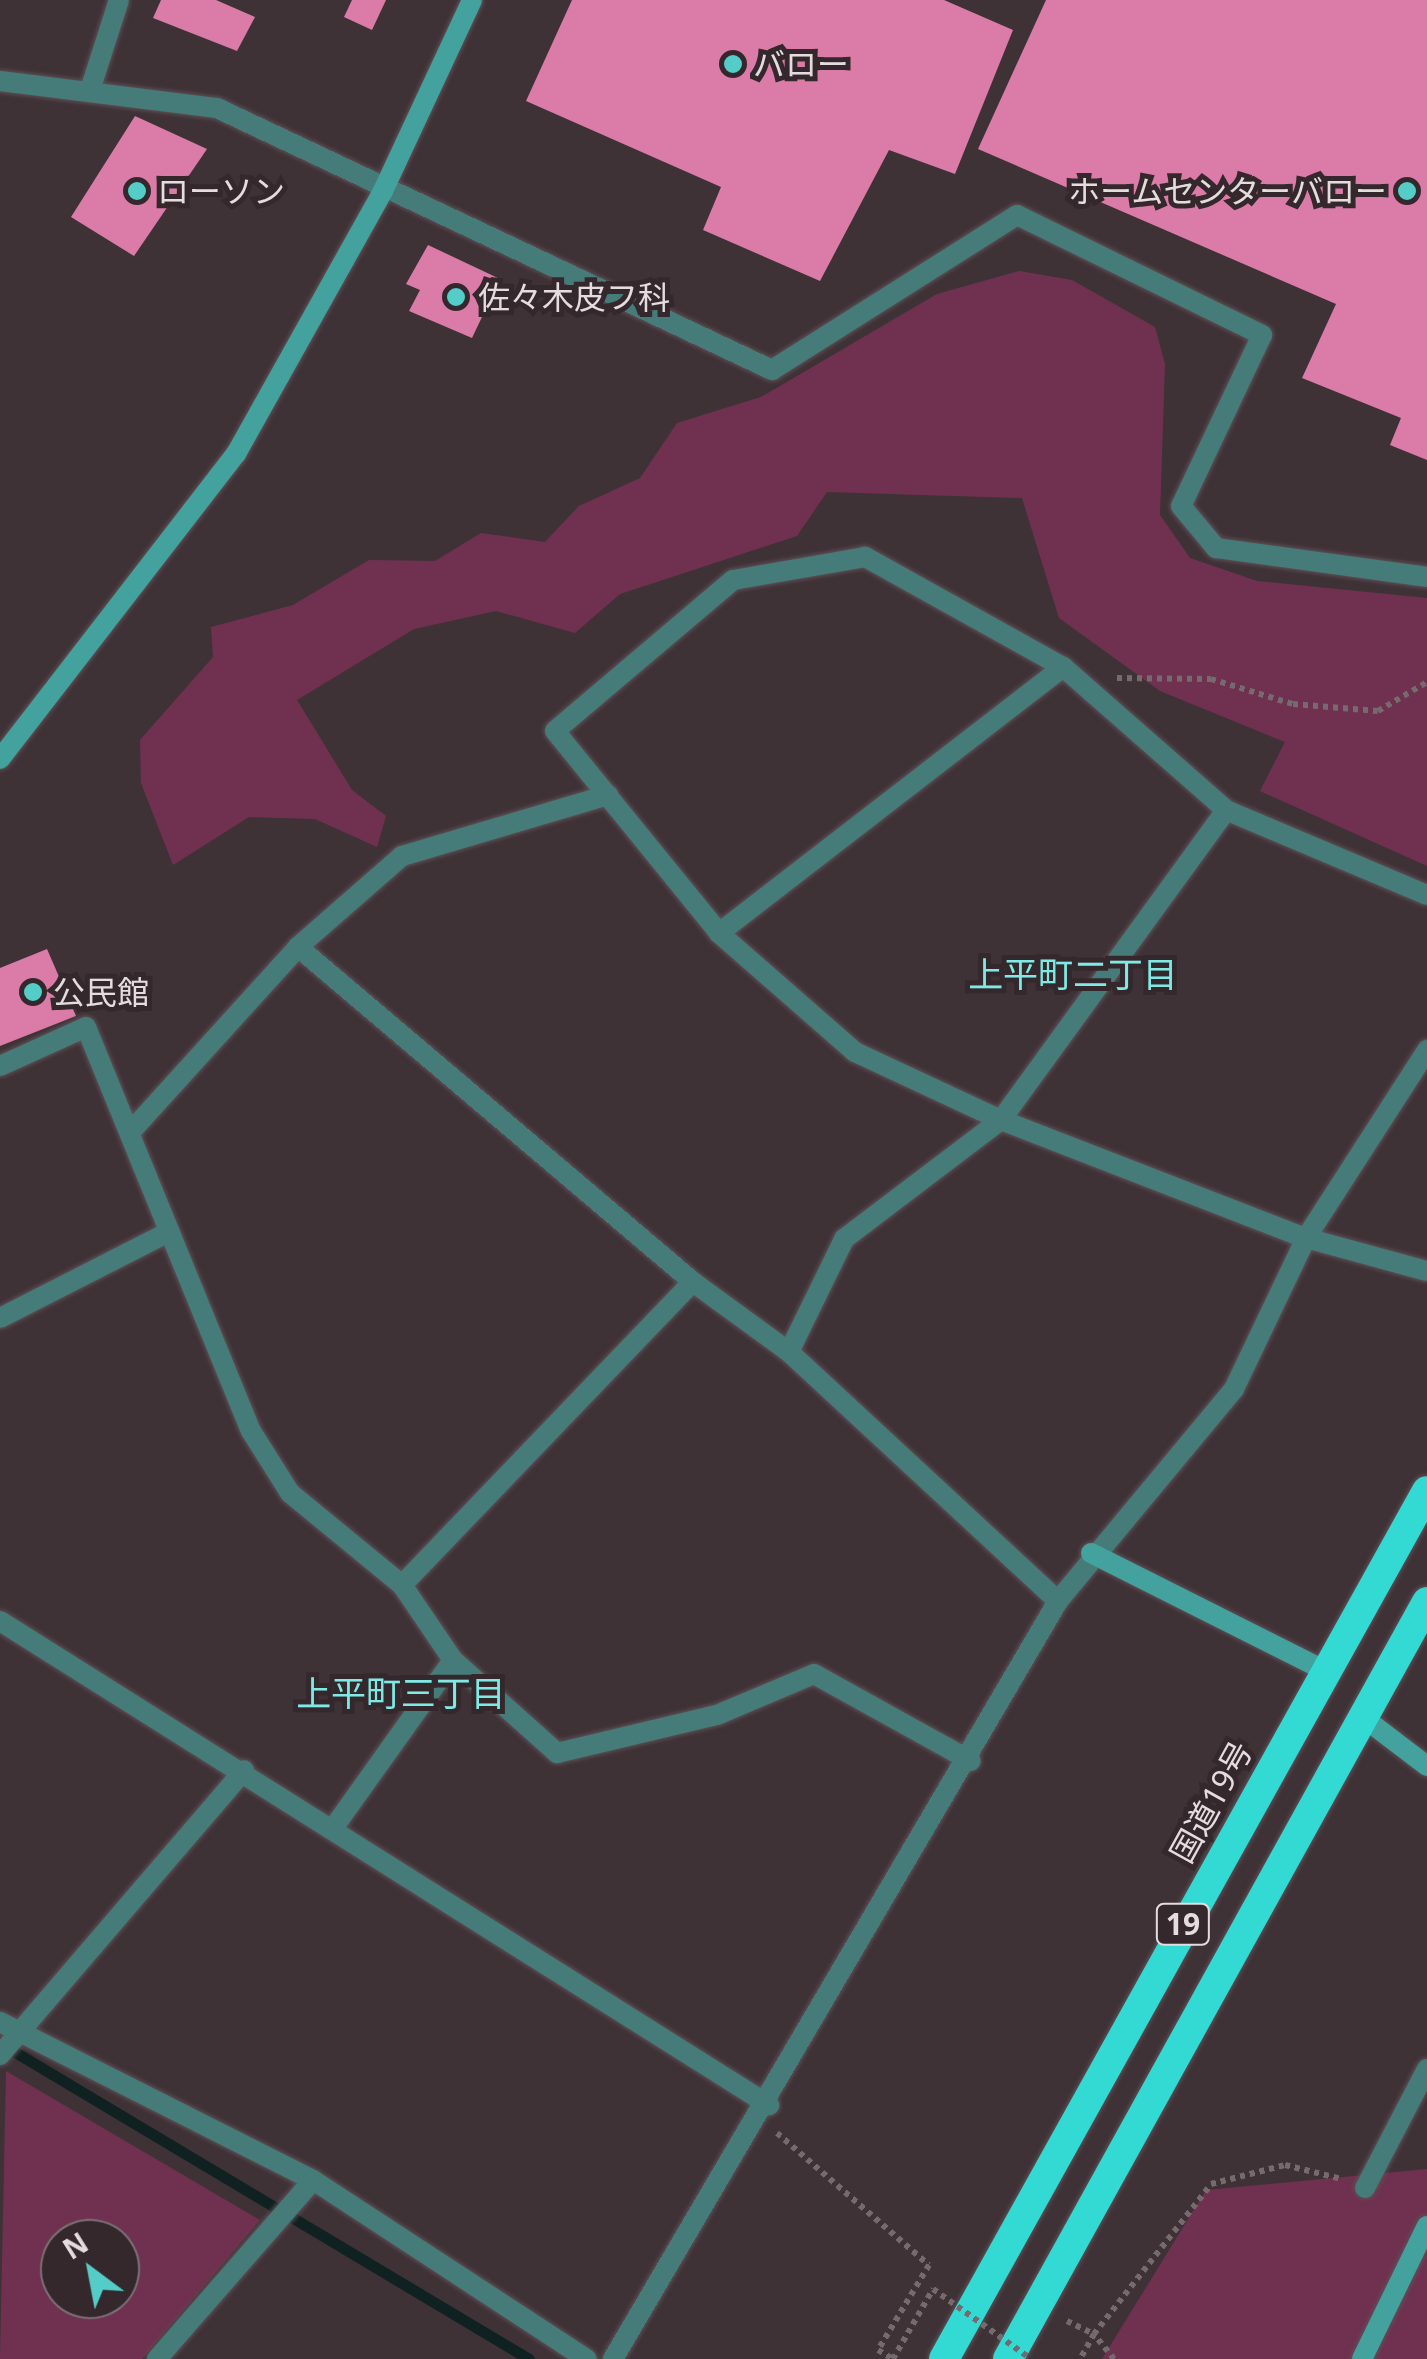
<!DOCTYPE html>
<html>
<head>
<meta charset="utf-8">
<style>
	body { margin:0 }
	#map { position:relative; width:1427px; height:2359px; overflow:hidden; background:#3f3237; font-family:"Noto Sans","Noto Sans JP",sans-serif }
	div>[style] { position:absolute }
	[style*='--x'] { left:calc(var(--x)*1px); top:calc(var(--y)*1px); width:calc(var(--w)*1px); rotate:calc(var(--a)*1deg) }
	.green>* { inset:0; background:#703150 }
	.stream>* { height:11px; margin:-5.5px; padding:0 5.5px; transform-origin:5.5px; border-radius:5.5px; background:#0f2221 }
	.building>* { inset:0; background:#db7ba8 }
	.path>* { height:6px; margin-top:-3px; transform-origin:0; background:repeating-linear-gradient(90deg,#756a6e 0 5px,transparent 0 10px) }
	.roads { filter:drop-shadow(0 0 2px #5d5155) drop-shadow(0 0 2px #5d5155) }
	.street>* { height:20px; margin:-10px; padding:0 10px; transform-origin:10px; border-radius:10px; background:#457c79 }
	.secondary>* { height:20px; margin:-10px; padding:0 10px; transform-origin:10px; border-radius:10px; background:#44a29e }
	.highway>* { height:30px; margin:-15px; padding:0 15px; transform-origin:15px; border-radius:15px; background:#33dad4 }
	.path-bridge>* { height:6px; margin-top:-3px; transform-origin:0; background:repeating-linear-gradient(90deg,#756a6e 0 5px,transparent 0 10px) }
	.dots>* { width:28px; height:28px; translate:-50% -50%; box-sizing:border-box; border:5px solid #34282d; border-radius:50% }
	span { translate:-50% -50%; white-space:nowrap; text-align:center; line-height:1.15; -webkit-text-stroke:10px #34282d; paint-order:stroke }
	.shield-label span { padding:2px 8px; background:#34282d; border:2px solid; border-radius:8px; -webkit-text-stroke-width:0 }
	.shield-label { font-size:30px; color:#e5dce0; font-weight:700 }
	.poi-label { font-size:32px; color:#e5dce0 }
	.left { translate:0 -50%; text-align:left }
	.right { translate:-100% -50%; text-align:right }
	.street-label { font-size:32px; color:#e5dce0 }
	.neighbourhood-label { font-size:35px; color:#7feae5 }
	.north { position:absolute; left:40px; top:2219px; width:100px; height:100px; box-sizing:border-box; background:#34282d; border:2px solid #7b7075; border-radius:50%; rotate:328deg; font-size:28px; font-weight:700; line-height:40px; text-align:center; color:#e5dce0 }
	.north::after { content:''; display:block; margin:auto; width:35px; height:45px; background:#54cdc8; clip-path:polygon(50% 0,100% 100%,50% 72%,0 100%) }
</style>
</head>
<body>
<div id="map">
	<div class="green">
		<i style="clip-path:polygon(1019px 271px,1072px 280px,1155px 327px,1165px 364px,1160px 515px,1190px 558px,1257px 581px,1427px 598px,1427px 866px,1260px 791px,1285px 742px,1160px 691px,1059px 618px,1022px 498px,827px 492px,797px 536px,620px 594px,575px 633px,496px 611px,414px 629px,297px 700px,352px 790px,386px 816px,377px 847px,315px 819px,249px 817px,173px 865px,141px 783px,140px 740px,213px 657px,211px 627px,293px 605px,369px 560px,435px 561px,481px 533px,545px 542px,579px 506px,640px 478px,677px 423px,761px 397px,937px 294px)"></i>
		<i style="clip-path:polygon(evenodd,6px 2071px,260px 2220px,142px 2359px,0 2359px,6px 2071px,60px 2239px,120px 2239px,120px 2299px,60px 2299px,60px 2239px)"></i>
		<i style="clip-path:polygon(1427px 2169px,1427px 2359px,1102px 2359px,1206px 2190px)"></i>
	</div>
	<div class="stream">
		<i style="--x:5;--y:2046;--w:610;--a:30.85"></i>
	</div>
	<div class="building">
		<i style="clip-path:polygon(161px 0,216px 0,255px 17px,237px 51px,153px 18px)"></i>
		<i style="clip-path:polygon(352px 0,386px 0,372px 30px,344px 17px)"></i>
		<i style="clip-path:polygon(572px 0,944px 0,1013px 30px,955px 174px,889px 150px,820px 281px,703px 230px,721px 187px,526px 101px)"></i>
		<i style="clip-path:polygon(1046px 0,1427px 0,1427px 460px,1390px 445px,1401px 418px,1302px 378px,1336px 304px,978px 149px)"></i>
		<i style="clip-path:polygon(135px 116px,207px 149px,134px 256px,71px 217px)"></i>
		<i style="clip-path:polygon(428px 245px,500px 279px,472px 338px,409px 311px,420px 290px,406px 284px)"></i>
		<i style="clip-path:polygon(47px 949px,76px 1016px,0 1046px,0 968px)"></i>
	</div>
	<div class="path">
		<i style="--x:1117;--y:678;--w:94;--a:0.6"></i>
		<i style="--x:1211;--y:679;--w:86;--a:17"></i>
		<i style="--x:1293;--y:704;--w:85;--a:4.7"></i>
		<i style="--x:1378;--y:711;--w:57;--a:-30.6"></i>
		<i style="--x:777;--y:2133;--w:201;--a:41"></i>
		<i style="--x:929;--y:2265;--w:99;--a:121"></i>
		<i style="--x:878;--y:2350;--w:17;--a:31"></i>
		<i style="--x:1067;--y:2321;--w:30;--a:26"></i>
		<i style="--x:1094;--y:2334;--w:29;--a:119"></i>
		<i style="--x:1114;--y:2359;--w:32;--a:-129"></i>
		<i style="--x:1094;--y:2334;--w:190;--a:-52"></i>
		<i style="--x:1211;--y:2184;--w:76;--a:-14.4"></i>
		<i style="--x:1285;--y:2165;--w:59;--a:13.8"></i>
	</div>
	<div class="roads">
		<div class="street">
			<i style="--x:0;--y:81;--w:219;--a:7.1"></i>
			<i style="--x:217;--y:108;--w:614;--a:25.27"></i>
			<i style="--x:772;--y:370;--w:290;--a:-32.3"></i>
			<i style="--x:1017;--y:215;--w:273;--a:26.1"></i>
			<i style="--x:1262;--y:335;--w:189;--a:115.3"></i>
			<i style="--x:1181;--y:506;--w:55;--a:50.2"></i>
			<i style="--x:1216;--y:548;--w:213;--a:7.8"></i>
			<i style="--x:91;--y:87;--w:91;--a:-72.2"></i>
			<i style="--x:1427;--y:895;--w:218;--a:-157.1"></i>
			<i style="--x:1226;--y:810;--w:217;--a:-138.7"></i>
			<i style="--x:1063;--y:667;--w:227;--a:-150.9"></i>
			<i style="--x:865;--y:557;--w:134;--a:170.1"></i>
			<i style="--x:733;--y:580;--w:233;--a:139.7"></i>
			<i style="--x:555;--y:731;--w:260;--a:50.9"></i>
			<i style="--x:719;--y:933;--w:181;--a:41.2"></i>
			<i style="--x:855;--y:1052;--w:161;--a:25"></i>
			<i style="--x:1001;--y:1120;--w:327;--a:21.2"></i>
			<i style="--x:1306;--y:1238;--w:125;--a:15.3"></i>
			<i style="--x:719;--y:933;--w:435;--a:-37.7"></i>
			<i style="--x:298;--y:947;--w:518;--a:40.3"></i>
			<i style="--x:693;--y:1282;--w:119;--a:36.1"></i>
			<i style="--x:789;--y:1352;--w:367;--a:42.8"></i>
			<i style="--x:0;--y:1066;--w:94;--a:-24.4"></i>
			<i style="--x:86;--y:1027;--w:436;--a:67.8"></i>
			<i style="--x:251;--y:1431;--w:73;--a:57.8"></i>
			<i style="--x:290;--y:1493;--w:145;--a:39.4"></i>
			<i style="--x:402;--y:1585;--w:91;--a:55.8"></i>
			<i style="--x:453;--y:1660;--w:140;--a:41.8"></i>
			<i style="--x:557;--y:1753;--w:164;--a:-13.4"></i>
			<i style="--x:717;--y:1715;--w:105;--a:-22.9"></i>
			<i style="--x:814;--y:1674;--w:179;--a:29"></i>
			<i style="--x:134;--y:1128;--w:244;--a:-47.8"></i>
			<i style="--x:298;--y:947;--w:138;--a:-41.2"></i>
			<i style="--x:402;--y:856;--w:215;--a:-16.5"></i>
			<i style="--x:0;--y:1318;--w:190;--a:-27"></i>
			<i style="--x:789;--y:1352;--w:126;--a:-64"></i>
			<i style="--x:844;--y:1239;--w:197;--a:-37.2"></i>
			<i style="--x:1001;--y:1120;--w:383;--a:-54"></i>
			<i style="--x:402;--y:1585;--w:420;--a:-46.2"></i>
			<i style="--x:0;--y:1621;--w:909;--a:32.19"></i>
			<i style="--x:334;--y:1827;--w:205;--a:-54.5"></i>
			<i style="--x:0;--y:2022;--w:351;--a:26.8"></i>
			<i style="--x:313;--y:2180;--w:327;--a:33.2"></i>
			<i style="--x:0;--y:2055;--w:375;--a:-49.4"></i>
			<i style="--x:1365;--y:2188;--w:134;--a:-62.5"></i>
			<i style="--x:157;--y:2359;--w:237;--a:-48.9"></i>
			<i style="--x:613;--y:2359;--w:879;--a:-59.58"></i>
			<i style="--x:1058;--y:1601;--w:276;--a:-50.3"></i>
			<i style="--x:1234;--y:1389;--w:167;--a:-64.5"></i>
			<i style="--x:1306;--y:1238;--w:224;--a:-57.2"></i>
		</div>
		<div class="secondary">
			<i style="--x:0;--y:759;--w:386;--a:-52.3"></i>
			<i style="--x:236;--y:454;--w:301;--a:-60.8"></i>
			<i style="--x:383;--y:191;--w:211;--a:-65"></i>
			<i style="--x:1091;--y:1553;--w:261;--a:26.7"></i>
			<i style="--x:1364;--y:1718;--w:79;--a:37.3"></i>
			<i style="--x:1362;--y:2359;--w:148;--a:-64"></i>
		</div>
		<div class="highway">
			<i style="--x:944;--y:2359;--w:993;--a:-60.91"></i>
			<i style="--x:1008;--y:2359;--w:865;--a:-61.04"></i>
		</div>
	</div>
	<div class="path-bridge">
		<i style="--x:893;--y:2359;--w:81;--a:-60.3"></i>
		<i style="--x:933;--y:2289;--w:120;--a:35.5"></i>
	</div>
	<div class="dots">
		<i style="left:733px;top:64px;background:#54cdc8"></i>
		<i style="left:137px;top:191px;background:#54cdc8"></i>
		<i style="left:1407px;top:191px;background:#54cdc8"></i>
		<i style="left:456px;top:297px;background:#54cdc8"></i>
		<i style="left:33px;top:992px;background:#54cdc8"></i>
	</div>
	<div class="shield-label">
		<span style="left:1183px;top:1924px">19</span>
	</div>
	<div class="poi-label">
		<span class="left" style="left:753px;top:64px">バロー</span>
		<span class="left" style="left:157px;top:191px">ローソン</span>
		<span class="right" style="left:1387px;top:191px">ホームセンターバロー</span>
		<span class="left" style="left:478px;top:297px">佐々木皮フ科</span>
		<span class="left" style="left:53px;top:992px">公民館</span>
	</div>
	<div class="street-label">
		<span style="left:1211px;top:1802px;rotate:-61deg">国道19号</span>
	</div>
	<div class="neighbourhood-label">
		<span style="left:1073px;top:974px">上平町二丁目</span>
		<span style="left:401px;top:1693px">上平町三丁目</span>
	</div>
	<div class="north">N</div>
</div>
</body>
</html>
